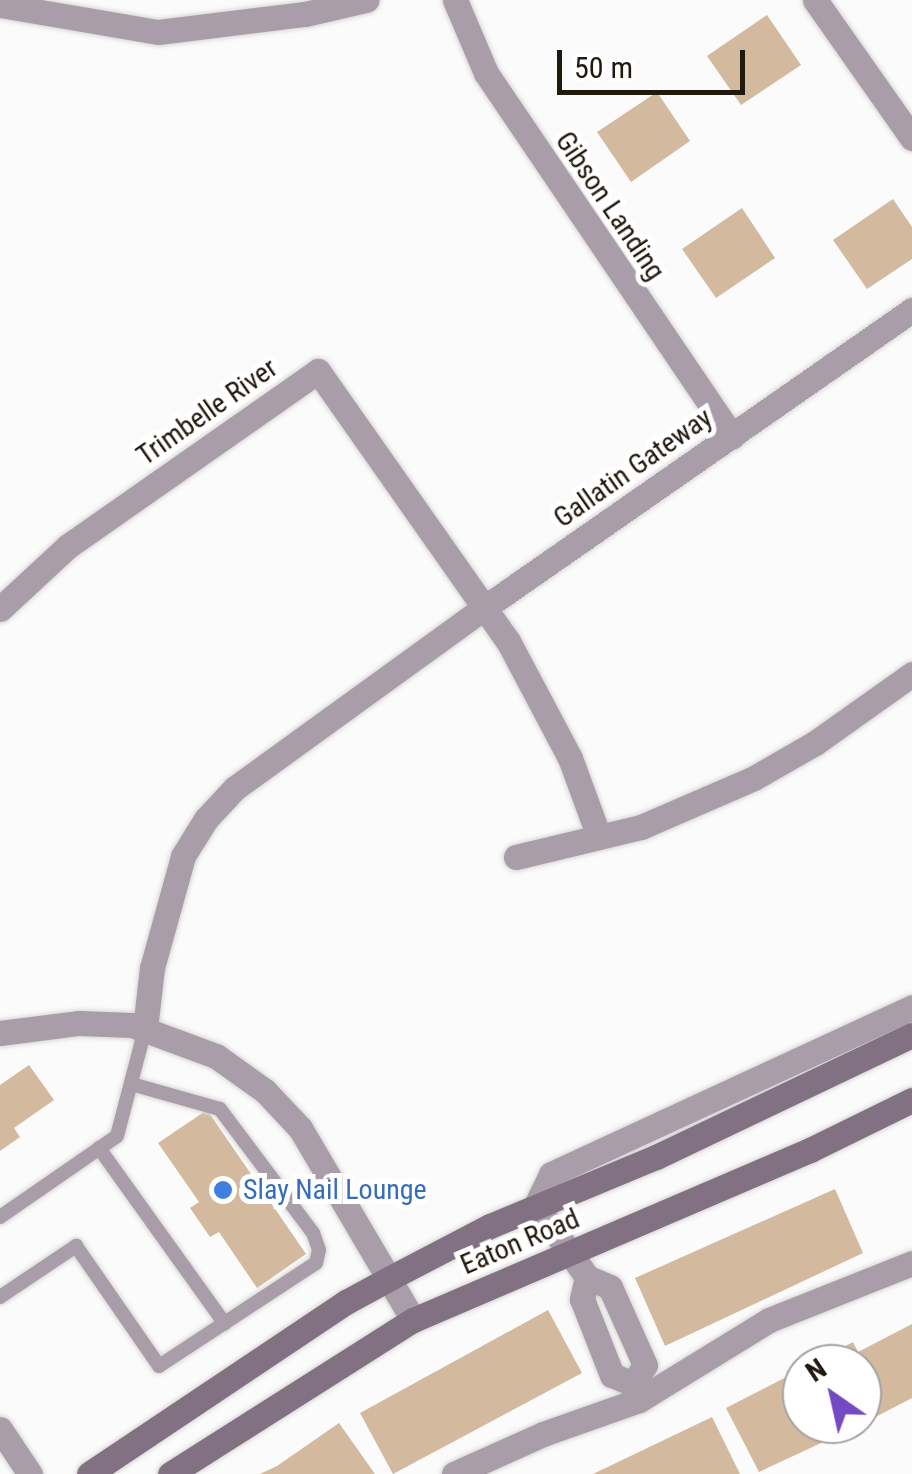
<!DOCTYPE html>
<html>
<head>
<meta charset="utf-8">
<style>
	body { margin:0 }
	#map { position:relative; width:912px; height:1474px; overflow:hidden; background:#fbfbfb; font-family:"Roboto Condensed",sans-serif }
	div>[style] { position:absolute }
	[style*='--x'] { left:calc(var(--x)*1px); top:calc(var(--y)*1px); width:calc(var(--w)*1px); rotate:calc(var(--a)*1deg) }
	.building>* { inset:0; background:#d3ba9e }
	.roads { filter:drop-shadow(0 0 2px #d8d7d5) drop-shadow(0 0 2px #d8d7d5) }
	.lane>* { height:14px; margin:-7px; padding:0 7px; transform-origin:7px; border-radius:7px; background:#a99da9 }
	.street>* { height:25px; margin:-12.5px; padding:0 12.5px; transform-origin:12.5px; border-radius:12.5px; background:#a99da9 }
	.secondary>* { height:25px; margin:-12.5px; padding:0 12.5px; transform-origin:12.5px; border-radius:12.5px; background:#817182 }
	.dots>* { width:28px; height:28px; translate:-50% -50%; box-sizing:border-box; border:5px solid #fff; border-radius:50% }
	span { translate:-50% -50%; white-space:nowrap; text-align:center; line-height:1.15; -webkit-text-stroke:10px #fff; paint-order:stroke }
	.street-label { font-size:28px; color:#21180e }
	.shop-label { font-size:28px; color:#366cbe }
	.left { translate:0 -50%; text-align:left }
	.north { position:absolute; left:782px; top:1344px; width:100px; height:100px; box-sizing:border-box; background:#fff; border:2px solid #a6a39f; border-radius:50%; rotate:326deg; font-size:28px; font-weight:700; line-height:40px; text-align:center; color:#21180e }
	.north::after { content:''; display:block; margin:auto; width:35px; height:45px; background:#734ac2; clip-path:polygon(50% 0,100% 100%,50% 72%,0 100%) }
	.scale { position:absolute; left:557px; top:50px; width:188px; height:45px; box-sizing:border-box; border:5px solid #21180e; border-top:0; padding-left:12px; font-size:30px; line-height:35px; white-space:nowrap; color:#21180e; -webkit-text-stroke:8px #fff; paint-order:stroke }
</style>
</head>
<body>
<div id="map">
	<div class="building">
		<i style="clip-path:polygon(767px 15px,801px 65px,741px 105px,707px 56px)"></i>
		<i style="clip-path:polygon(657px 92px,690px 141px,631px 182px,597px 132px)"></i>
		<i style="clip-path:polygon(893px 199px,912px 227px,912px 259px,867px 289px,833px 240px)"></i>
		<i style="clip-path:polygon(742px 208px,775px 258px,716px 298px,682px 249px)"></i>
		<i style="clip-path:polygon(29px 1065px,54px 1100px,14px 1128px,20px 1137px,0 1151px,0 1085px)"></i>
		<i style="clip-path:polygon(207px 1110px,306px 1254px,257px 1288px,219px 1232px,210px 1237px,190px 1208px,199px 1202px,158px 1143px)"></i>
		<i style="clip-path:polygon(835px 1189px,863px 1253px,665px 1346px,635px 1278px)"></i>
		<i style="clip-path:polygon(548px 1310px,582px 1373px,393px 1474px,360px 1413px)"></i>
		<i style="clip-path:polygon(912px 1324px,912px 1398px,862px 1424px,862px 1364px,811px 1364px,853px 1342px,858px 1352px)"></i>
		<i style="clip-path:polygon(802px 1369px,802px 1424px,862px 1424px,759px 1472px,726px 1408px)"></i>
		<i style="clip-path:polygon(712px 1417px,740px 1474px,593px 1474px)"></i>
		<i style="clip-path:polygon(339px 1423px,375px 1474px,260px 1474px,277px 1466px)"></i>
	</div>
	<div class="roads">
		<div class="lane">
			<i style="--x:99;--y:1148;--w:216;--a:54.4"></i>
			<i style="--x:0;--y:1217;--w:142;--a:-34.7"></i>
			<i style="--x:117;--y:1136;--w:111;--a:-75.3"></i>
			<i style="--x:0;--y:1297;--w:92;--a:-33.9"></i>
			<i style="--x:76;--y:1246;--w:146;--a:55.3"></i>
			<i style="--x:159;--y:1366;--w:188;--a:-33.3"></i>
			<i style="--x:316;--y:1263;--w:13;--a:-77"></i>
			<i style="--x:319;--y:1250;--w:18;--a:-109"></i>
			<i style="--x:313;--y:1233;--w:155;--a:-126.9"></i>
			<i style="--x:220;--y:1109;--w:92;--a:-164.3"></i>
		</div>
		<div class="street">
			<i style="--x:455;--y:0;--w:79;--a:67"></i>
			<i style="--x:486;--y:73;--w:439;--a:55.9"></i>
			<i style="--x:815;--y:0;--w:169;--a:54.9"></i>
			<i style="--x:0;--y:5;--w:160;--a:9.7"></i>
			<i style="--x:158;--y:32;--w:148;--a:-7"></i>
			<i style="--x:305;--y:14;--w:63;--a:-12.9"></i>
			<i style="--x:0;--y:609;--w:93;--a:-42.8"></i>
			<i style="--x:68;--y:546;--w:305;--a:-35"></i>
			<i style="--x:318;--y:371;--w:330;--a:54.9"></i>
			<i style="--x:508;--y:641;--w:132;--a:62.1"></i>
			<i style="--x:570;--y:758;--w:84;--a:69.8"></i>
			<i style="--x:516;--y:857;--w:129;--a:-13.5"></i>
			<i style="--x:641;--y:827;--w:123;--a:-23.4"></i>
			<i style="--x:754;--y:778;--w:70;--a:-29.8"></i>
			<i style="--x:815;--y:743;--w:119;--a:-35.4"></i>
			<i style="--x:145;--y:1029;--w:61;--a:-83.5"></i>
			<i style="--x:152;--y:968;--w:116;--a:-74.5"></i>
			<i style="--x:183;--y:856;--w:44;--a:-58.1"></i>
			<i style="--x:206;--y:819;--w:42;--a:-46.9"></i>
			<i style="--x:235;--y:788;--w:307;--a:-35.9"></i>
			<i style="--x:484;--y:608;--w:522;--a:-34.85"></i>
			<i style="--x:0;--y:1033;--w:80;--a:-7.2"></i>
			<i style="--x:79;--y:1023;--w:53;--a:2.2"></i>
			<i style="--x:132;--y:1025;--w:90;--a:20.3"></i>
			<i style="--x:216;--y:1056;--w:60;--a:35.5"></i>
			<i style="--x:265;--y:1091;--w:51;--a:46.6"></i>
			<i style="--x:300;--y:1128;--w:223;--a:59.5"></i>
			<i style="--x:587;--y:1277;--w:23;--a:103"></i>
			<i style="--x:582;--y:1299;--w:82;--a:68.5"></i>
			<i style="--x:612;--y:1375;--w:23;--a:23"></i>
			<i style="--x:633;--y:1384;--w:17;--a:69"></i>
			<i style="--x:639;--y:1400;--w:153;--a:-31.6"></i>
			<i style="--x:769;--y:1320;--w:154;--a:-21.7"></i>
			<i style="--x:633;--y:1384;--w:22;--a:-58"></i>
			<i style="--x:645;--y:1365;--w:85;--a:-114.2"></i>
			<i style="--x:610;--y:1287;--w:25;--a:-157"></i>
			<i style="--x:587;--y:1277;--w:88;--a:-125.3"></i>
			<i style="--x:536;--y:1205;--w:34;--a:-64"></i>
			<i style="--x:551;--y:1174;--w:398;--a:-24.8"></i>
			<i style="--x:0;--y:1429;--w:54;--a:56.3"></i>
			<i style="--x:454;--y:1474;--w:98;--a:-24.2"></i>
			<i style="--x:543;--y:1434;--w:102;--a:-19.5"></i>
		</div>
		<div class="secondary">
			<i style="--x:89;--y:1474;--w:309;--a:-33.8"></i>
			<i style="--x:346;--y:1302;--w:52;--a:-28.5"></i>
			<i style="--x:392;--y:1277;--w:110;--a:-27.5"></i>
			<i style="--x:490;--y:1226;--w:180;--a:-22.6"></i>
			<i style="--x:656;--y:1157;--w:284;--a:-25.5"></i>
			<i style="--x:170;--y:1474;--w:288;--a:-32.4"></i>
			<i style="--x:413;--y:1320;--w:432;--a:-23.2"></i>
			<i style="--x:810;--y:1150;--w:114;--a:-26.1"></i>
		</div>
	</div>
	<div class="dots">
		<i style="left:223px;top:1190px;background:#3f7fe0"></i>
	</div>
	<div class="street-label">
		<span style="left:610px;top:206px;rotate:56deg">Gibson Landing</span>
		<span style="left:207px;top:412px;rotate:-35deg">Trimbelle River</span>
		<span style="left:633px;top:468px;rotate:-35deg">Gallatin Gateway</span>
		<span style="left:520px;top:1242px;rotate:-23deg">Eaton Road</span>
	</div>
	<div class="shop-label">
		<span class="left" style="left:243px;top:1190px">Slay Nail Lounge</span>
	</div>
	<div class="north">N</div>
	<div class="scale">50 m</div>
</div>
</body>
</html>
